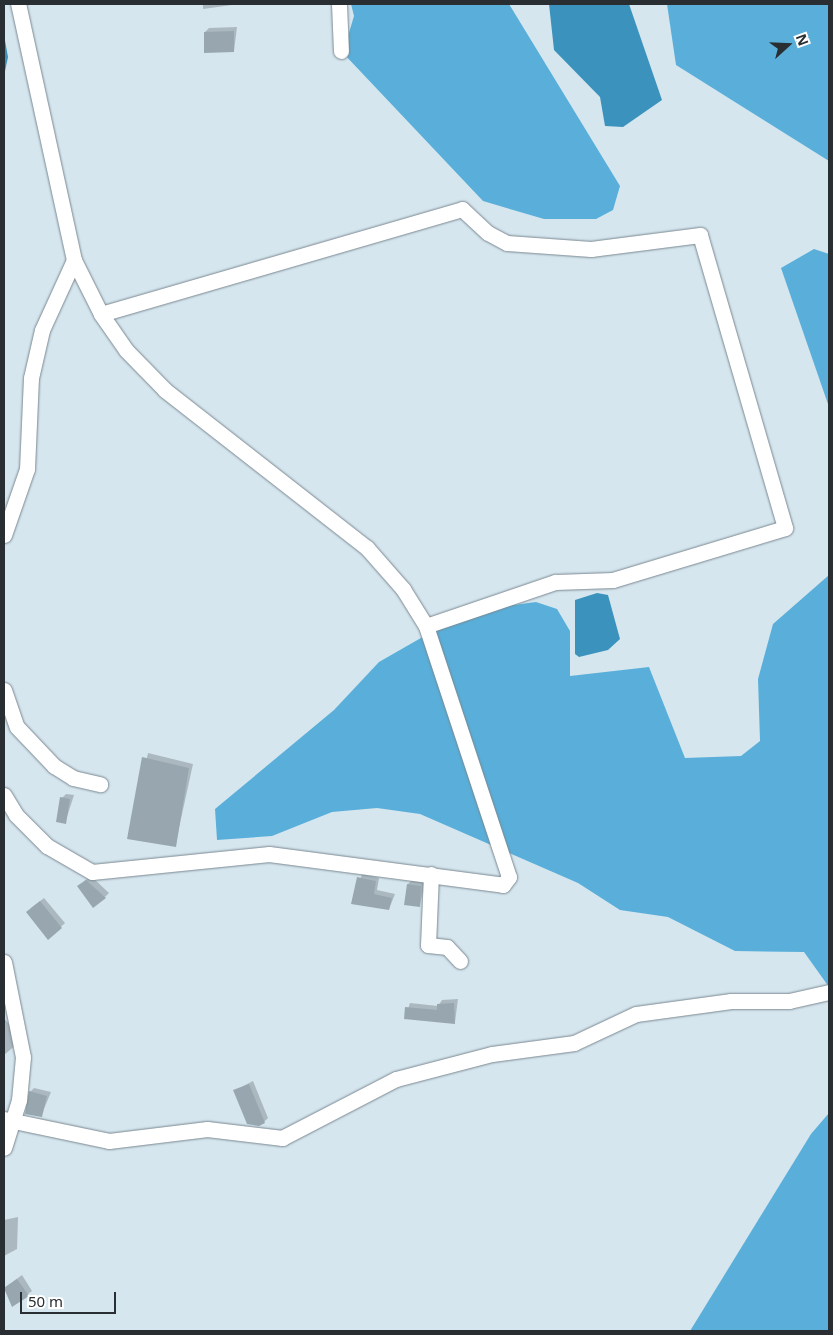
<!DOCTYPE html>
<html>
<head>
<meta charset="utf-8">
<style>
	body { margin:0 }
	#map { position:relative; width:833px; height:1335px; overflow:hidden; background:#d6e6ef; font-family:"Noto Sans",sans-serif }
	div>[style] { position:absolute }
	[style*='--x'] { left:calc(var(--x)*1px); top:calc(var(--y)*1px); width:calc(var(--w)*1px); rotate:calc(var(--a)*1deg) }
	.forest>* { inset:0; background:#59afda }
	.water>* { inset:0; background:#3b93bd }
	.shadow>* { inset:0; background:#0003 }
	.building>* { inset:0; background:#98a7af }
	.roads { filter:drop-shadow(0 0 1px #7a8890) drop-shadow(0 0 1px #7a8890) }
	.street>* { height:15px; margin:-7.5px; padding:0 7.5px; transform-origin:7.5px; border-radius:7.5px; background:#fff }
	span { translate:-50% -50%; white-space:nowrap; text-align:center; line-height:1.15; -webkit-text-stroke:5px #fff; paint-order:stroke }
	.frame { position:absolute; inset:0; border:5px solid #282e31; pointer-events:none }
	.north { position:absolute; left:763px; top:20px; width:50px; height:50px; -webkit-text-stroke:4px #fff; paint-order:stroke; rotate:70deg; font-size:14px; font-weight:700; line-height:20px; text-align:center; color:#282e31 }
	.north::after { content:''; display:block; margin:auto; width:18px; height:22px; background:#282e31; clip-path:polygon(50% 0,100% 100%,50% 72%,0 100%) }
	.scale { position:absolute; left:20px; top:1292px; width:96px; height:22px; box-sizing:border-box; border:2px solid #282e31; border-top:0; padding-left:6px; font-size:15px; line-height:18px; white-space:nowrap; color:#282e31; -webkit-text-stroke:4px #fff; paint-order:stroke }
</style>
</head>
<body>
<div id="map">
	<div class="forest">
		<i style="clip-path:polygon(351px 4px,509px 4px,620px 186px,613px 210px,596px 219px,544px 219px,483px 201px,343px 53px,354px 16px)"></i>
		<i style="clip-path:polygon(667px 4px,829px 4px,829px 161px,676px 65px)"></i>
		<i style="clip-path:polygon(814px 249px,829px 254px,829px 407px,781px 268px)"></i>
		<i style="clip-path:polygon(829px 575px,829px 987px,804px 952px,735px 951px,668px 917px,620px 910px,578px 883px,420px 814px,377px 808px,332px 812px,272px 836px,217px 840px,215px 809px,334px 710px,379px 662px,468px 611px,536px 602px,557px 609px,570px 631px,570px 676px,649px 667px,685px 758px,741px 756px,760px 741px,758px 679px,773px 624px)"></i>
		<i style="clip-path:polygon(829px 1113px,829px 1331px,690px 1331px,811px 1134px)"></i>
	</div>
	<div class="water">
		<i style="clip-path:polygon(549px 4px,629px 4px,662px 100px,623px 127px,605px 126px,600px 97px,554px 50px)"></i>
		<i style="clip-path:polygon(4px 35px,8px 57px,4px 76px)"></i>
		<i style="clip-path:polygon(597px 593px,608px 595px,620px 639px,608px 650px,579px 657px,575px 654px,575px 600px)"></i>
	</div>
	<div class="shadow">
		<i style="clip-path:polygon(203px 4px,239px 4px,203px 9px)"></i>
		<i style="clip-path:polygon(237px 27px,234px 51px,205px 32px,209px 28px)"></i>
		<i style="clip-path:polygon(148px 753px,193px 764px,175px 846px,129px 838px)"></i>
		<i style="clip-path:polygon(66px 794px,74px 795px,65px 823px,62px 798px)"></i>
		<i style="clip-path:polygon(362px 874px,379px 878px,377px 890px,395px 894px,389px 909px,353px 903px)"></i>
		<i style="clip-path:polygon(91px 876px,109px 893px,105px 897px,83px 882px)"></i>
		<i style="clip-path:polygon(412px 880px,425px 882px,420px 905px,408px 884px)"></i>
		<i style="clip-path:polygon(44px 898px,65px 923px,49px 938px,31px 908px)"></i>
		<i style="clip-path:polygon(458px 999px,455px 1022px,405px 1018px,410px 1003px,438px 1006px,442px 1000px)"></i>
		<i style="clip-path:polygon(4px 1018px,12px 1028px,16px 1045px,4px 1055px)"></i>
		<i style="clip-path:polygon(253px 1081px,268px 1118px,264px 1122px,234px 1091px)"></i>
		<i style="clip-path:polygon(34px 1088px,51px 1092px,41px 1116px,30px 1092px)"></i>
		<i style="clip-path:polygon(18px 1217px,17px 1249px,4px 1256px,4px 1220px)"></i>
		<i style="clip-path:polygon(22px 1275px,32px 1291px,12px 1306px,4px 1288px)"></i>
	</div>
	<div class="building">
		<i style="clip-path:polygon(234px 31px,234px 52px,204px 53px,204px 32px)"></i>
		<i style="clip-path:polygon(142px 757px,189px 768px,176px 847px,127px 839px)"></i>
		<i style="clip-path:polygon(60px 797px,70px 799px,66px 824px,56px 822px)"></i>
		<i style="clip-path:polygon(357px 877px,376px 881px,374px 894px,392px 898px,389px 910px,351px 904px)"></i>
		<i style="clip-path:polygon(86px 880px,106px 898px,93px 908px,77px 886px)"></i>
		<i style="clip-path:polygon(407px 884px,421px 886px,420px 907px,404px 905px)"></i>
		<i style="clip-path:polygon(40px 901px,62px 928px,48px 940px,26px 912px)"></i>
		<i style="clip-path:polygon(454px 1003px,455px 1024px,404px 1019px,405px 1007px,437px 1010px,437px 1004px)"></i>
		<i style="clip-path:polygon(249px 1084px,265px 1123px,259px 1126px,247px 1124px,233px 1090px)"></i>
		<i style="clip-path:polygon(29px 1091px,47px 1096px,42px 1117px,25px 1114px)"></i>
		<i style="clip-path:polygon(17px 1279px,29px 1296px,12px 1307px,4px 1288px)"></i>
	</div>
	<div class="roads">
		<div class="street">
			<i style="--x:339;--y:4;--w:47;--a:87.6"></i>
			<i style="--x:101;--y:314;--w:376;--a:-16.2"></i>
			<i style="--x:462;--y:209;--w:35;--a:43"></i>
			<i style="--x:488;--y:233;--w:21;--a:28"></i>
			<i style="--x:507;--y:243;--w:84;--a:4.1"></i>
			<i style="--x:591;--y:249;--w:110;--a:-7.3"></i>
			<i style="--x:700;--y:235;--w:305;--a:73.8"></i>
			<i style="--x:785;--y:528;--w:180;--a:163.2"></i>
			<i style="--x:613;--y:580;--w:58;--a:178"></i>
			<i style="--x:555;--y:582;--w:136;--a:161.2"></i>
			<i style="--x:4;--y:535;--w:70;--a:-70.8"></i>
			<i style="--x:27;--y:469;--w:91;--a:-87.5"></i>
			<i style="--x:31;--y:378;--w:49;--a:-77.1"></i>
			<i style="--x:42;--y:330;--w:77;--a:-65.4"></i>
			<i style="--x:4;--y:690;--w:39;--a:71"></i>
			<i style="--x:17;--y:727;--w:54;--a:46.5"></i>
			<i style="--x:54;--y:766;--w:22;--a:32"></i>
			<i style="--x:73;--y:778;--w:28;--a:13"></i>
			<i style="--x:4;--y:795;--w:23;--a:59"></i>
			<i style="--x:16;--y:815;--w:44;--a:45"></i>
			<i style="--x:47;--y:846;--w:52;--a:30"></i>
			<i style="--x:92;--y:872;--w:178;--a:-5.8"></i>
			<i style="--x:269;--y:854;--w:236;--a:7.5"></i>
			<i style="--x:503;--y:885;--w:10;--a:-53"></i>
			<i style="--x:509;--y:877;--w:264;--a:-108.3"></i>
			<i style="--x:426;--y:626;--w:44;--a:-121.9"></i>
			<i style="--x:403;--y:589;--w:55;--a:-131.3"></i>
			<i style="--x:367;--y:548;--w:256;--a:-142"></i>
			<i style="--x:165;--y:390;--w:56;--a:-134.3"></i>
			<i style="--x:126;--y:350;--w:44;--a:-124.8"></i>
			<i style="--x:101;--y:314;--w:60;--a:-116.6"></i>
			<i style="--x:74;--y:260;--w:262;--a:-102.3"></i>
			<i style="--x:431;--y:874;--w:71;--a:92.4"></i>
			<i style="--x:428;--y:945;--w:19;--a:6"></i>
			<i style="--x:447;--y:947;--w:19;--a:47"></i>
			<i style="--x:4;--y:962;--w:97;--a:78.7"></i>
			<i style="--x:23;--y:1057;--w:43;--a:95.3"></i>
			<i style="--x:19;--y:1100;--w:50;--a:107.4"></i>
			<i style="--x:4;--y:1119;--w:107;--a:11.8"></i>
			<i style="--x:109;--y:1141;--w:99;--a:-7"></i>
			<i style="--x:207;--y:1129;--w:76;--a:6.8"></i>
			<i style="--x:282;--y:1138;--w:128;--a:-27.4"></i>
			<i style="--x:396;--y:1079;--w:99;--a:-14.6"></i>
			<i style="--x:492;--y:1054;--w:83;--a:-7.6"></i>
			<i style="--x:574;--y:1043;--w:68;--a:-25.1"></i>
			<i style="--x:636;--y:1014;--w:96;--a:-7.8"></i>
			<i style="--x:731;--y:1001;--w:58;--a:0"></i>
			<i style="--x:789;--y:1001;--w:41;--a:-12.7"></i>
		</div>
	</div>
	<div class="frame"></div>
	<div class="north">N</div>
	<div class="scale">50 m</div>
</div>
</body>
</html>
